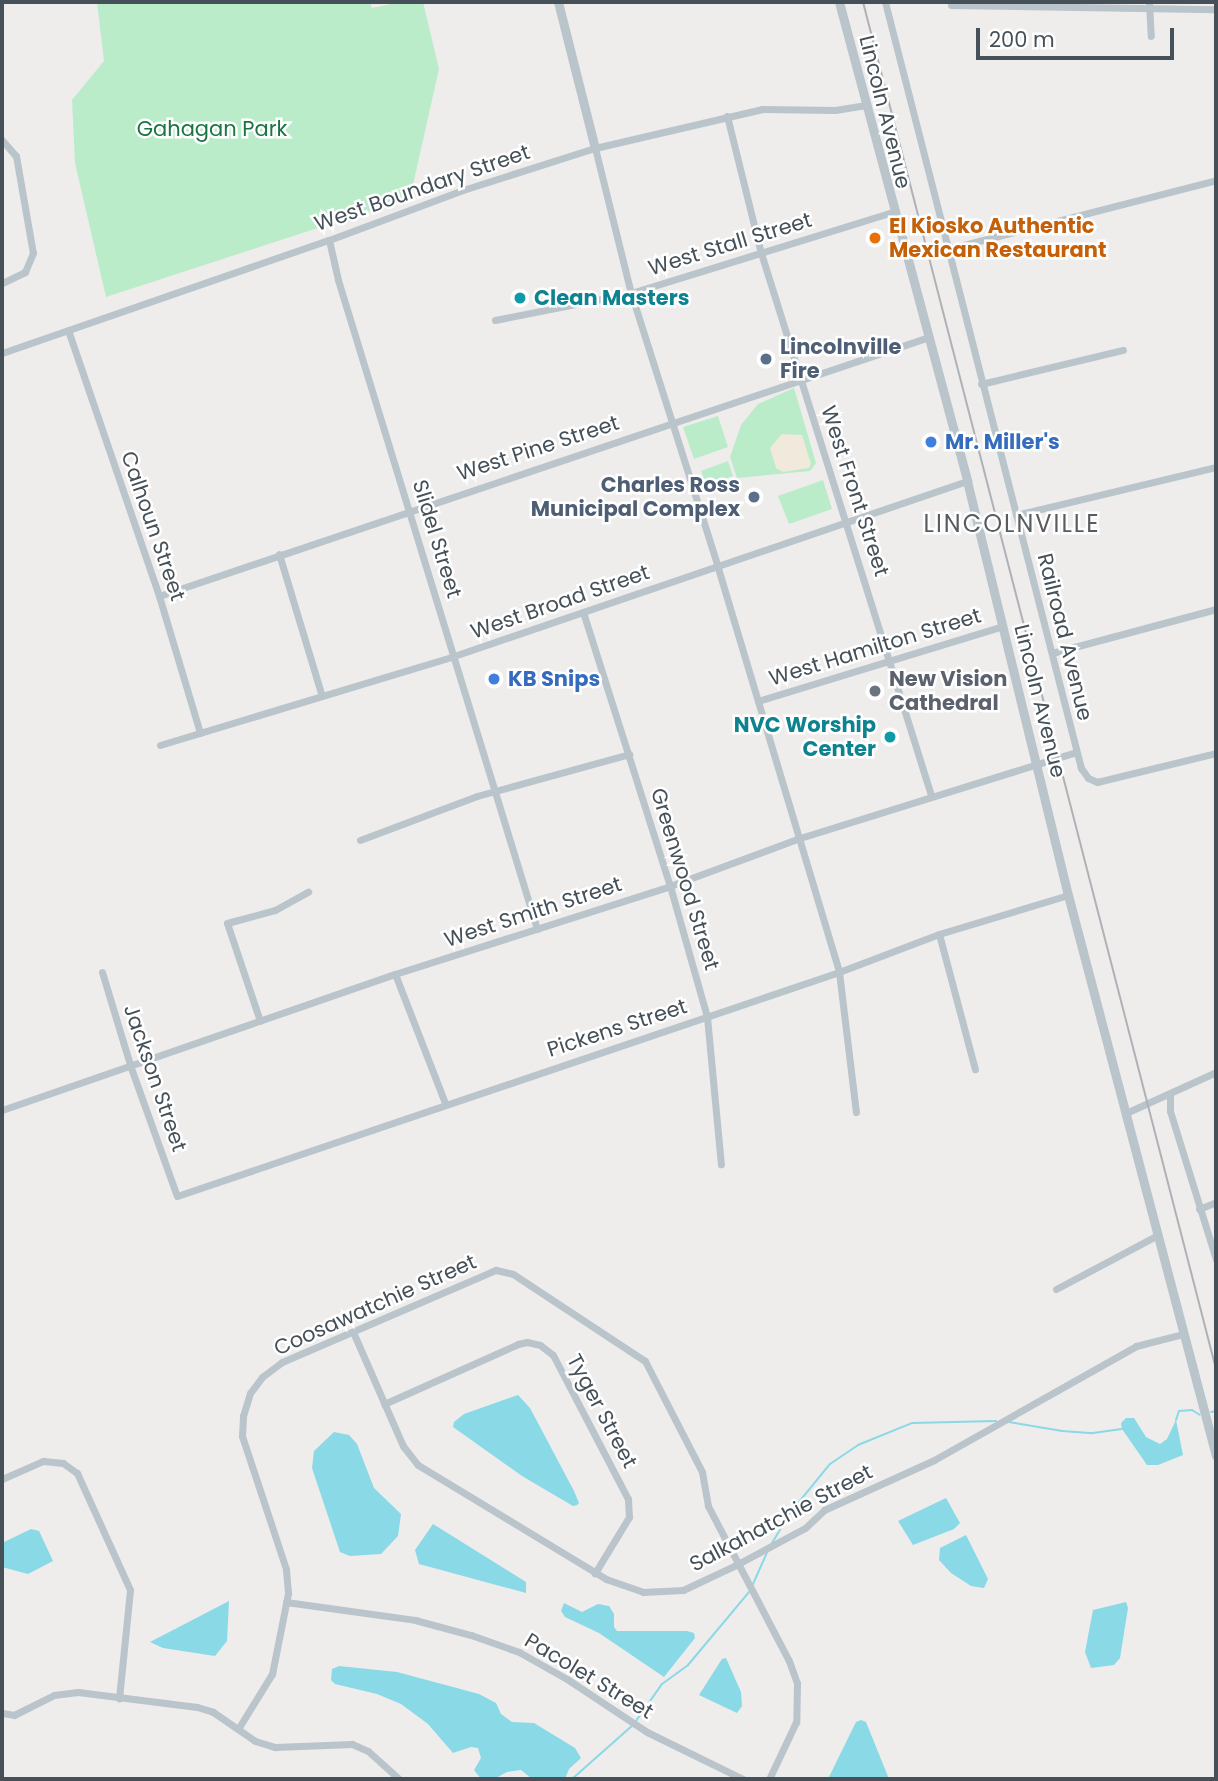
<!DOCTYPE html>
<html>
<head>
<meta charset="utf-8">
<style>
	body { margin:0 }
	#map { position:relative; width:1218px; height:1781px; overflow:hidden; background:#efecec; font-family:Poppins,sans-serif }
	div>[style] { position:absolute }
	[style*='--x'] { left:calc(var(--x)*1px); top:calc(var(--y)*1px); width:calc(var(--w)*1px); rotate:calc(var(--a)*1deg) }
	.green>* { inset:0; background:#baecca }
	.sand>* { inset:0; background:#f0e9dc }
	.water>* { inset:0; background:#89d9e7 }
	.stream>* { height:2px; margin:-1px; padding:0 1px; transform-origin:1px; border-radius:1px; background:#89d9e7 }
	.minor>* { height:7px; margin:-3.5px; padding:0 3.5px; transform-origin:3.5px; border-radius:3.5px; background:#bac4cb }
	.tertiary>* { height:9px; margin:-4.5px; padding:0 4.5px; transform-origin:4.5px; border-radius:4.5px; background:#bac4cb }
	.rail>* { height:2px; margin:-1px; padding:0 1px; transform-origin:1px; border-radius:1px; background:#aeb2b6 }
	.dots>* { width:19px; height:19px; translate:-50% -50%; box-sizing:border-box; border:4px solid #fff; border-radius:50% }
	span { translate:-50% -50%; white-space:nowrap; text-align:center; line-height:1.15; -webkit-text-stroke:5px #fff; paint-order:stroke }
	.street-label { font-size:21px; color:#455058 }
	.park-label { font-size:21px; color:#1a7542 }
	.food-label { font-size:21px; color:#c56008; font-weight:700 }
	.left { translate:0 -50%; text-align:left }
	.culture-label { font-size:21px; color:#0d838f; font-weight:700 }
	.right { translate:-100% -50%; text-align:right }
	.service-label { font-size:21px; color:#4e5e75; font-weight:700 }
	.shop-label { font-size:21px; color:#366cbe; font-weight:700 }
	.worship-label { font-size:21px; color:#5b616d; font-weight:700 }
	.quarter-label { font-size:24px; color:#595d60; letter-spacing:2px }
	.frame { position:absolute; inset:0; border:4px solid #455058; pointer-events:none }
	.scale { position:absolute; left:976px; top:28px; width:198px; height:32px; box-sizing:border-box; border:4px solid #455058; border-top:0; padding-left:9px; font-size:21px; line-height:24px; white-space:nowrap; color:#455058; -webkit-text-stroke:5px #fff; paint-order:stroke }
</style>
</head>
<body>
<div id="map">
	<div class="green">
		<i style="clip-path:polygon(97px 2px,370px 2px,372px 8px,401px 2px,423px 2px,439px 69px,410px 198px,106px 297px,75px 163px,72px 100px,104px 61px)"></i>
		<i style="clip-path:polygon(794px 388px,816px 463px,810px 471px,737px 478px,730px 457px,741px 425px,758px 404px)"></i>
		<i style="clip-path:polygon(718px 416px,728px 447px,694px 459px,683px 427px)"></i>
		<i style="clip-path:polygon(728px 461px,733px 476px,706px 485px,701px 471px)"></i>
		<i style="clip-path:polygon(823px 480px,832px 509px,789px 524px,778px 496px)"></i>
	</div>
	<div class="sand">
		<i style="clip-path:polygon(782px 434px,802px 435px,811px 464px,809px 468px,783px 472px,776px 468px,770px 448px)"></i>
	</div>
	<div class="water">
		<i style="clip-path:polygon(518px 1395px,530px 1408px,574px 1491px,579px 1503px,577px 1505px,573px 1506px,522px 1476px,453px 1427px,454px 1422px,464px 1414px)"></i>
		<i style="clip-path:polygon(1126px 1418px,1134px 1418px,1146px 1437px,1160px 1444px,1167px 1439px,1176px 1420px,1183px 1455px,1158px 1465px,1147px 1465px,1122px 1429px,1121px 1423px)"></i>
		<i style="clip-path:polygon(334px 1432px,349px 1435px,357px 1444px,374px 1488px,401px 1514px,398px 1536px,381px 1554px,350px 1556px,340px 1552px,312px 1468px,314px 1451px)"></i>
		<i style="clip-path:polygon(946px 1498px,960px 1523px,954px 1529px,913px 1545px,898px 1521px)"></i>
		<i style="clip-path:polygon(433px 1524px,526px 1582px,526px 1593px,419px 1564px,415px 1550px)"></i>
		<i style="clip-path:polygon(31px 1529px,39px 1531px,53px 1561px,28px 1574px,2px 1567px,2px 1543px)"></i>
		<i style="clip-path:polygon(966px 1535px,988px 1579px,984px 1588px,971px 1586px,951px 1573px,939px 1560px,940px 1548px)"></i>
		<i style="clip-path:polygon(229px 1601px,227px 1641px,215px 1656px,163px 1648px,150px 1642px)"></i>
		<i style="clip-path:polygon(1126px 1602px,1128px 1608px,1120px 1658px,1114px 1665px,1091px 1668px,1085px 1652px,1093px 1610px)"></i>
		<i style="clip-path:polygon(564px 1603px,582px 1612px,598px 1604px,609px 1606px,614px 1614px,614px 1627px,617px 1631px,687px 1631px,694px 1633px,695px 1638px,664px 1677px,599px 1633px,565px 1617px,561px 1611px)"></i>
		<i style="clip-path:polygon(726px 1658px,741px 1692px,742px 1706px,737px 1713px,699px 1695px,722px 1659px)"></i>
		<i style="clip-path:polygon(339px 1666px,397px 1672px,479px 1694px,496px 1703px,501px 1714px,512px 1722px,534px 1723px,575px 1748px,581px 1758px,569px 1769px,565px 1779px,532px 1779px,521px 1770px,507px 1772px,494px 1779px,481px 1779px,474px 1770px,481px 1758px,478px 1748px,471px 1747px,453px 1753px,428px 1724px,401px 1704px,377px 1694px,335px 1684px,331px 1680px,332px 1669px)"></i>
		<i style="clip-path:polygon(861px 1720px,866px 1722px,889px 1779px,828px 1779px,856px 1722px)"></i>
	</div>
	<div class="stream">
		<i style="--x:1211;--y:1412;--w:5;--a:-11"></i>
		<i style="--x:1176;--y:1420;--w:9;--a:-72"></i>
		<i style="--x:1179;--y:1411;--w:13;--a:-4"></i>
		<i style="--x:1192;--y:1410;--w:9;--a:32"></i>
		<i style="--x:1009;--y:1422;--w:54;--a:9.6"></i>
		<i style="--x:1062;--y:1431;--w:31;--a:4"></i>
		<i style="--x:1093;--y:1433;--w:29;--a:-8"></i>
		<i style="--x:772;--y:1543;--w:35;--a:-59"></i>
		<i style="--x:790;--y:1513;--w:63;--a:-50.8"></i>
		<i style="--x:830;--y:1464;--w:34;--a:-34"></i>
		<i style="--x:858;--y:1445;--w:58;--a:-22.2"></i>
		<i style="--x:912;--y:1423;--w:84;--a:-1.4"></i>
		<i style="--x:753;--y:1584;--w:36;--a:-66"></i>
		<i style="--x:636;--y:1721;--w:45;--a:-54.9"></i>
		<i style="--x:662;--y:1684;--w:32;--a:-36"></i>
		<i style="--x:688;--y:1665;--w:95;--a:-50.1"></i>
		<i style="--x:572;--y:1779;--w:81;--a:-41.5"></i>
	</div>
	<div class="minor">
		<i style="--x:885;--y:2;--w:791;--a:75.65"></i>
		<i style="--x:1081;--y:768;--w:12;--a:55"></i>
		<i style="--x:1088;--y:778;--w:10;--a:24"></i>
		<i style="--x:1097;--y:782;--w:122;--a:-13.7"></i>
		<i style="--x:1149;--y:2;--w:34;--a:87"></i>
		<i style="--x:951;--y:5;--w:265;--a:0.9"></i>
		<i style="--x:727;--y:116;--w:141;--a:76.1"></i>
		<i style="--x:761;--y:253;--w:568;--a:72.59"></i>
		<i style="--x:2;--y:140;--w:21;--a:49"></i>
		<i style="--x:16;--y:156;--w:98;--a:80.1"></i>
		<i style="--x:33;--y:253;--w:21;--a:113"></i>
		<i style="--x:25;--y:272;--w:25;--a:154"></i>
		<i style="--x:595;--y:148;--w:149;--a:76.1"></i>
		<i style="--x:631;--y:293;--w:288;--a:72.4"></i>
		<i style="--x:718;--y:568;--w:422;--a:73.3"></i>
		<i style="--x:839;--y:972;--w:141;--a:83.1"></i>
		<i style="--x:329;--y:240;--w:41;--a:77.3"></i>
		<i style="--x:338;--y:280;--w:679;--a:72.95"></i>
		<i style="--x:948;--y:249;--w:277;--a:-14.4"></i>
		<i style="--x:495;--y:320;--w:139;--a:-11.2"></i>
		<i style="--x:631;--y:293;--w:273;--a:-17.2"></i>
		<i style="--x:68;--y:330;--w:281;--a:71.1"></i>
		<i style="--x:159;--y:596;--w:143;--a:73.3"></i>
		<i style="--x:2;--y:353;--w:346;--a:-19.1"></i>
		<i style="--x:329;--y:240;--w:143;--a:-20.5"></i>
		<i style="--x:463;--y:190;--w:139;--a:-17.7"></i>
		<i style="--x:595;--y:148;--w:172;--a:-13.1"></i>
		<i style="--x:763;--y:109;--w:72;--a:0.8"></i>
		<i style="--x:835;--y:110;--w:30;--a:-9"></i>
		<i style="--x:981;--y:384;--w:146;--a:-13.5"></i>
		<i style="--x:1016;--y:515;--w:206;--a:-13.5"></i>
		<i style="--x:279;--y:554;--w:148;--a:73.2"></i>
		<i style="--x:159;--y:596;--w:812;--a:-18.59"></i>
		<i style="--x:583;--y:612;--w:287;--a:72.4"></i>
		<i style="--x:670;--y:886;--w:136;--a:74.2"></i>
		<i style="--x:707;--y:1017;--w:148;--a:84.6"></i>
		<i style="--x:1052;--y:653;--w:170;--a:-15"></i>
		<i style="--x:758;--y:701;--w:256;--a:-17"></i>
		<i style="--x:160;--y:745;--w:307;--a:-16.8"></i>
		<i style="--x:454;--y:656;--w:542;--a:-18.84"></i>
		<i style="--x:360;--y:840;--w:125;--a:-20.6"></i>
		<i style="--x:477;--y:796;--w:158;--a:-15.4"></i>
		<i style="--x:939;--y:934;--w:140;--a:75.1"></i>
		<i style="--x:102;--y:972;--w:97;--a:73.2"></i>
		<i style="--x:130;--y:1065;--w:139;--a:70.3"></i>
		<i style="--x:177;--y:1196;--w:699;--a:-18.69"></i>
		<i style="--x:839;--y:972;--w:107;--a:-20.8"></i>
		<i style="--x:939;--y:934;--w:135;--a:-16.8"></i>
		<i style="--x:395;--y:974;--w:138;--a:68.8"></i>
		<i style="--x:260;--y:1021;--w:103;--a:-108.6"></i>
		<i style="--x:227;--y:923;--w:50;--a:-15.2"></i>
		<i style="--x:275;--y:910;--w:38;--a:-29"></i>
		<i style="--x:1170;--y:1094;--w:17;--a:90"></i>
		<i style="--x:1170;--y:1111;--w:156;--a:72.8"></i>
		<i style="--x:2;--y:1110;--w:416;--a:-19.1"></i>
		<i style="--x:395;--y:974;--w:289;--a:-17.7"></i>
		<i style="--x:670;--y:886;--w:139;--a:-20.3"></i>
		<i style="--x:800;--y:838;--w:289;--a:-17.3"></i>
		<i style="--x:1126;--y:1113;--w:99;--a:-24.5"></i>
		<i style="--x:1199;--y:1209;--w:18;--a:-22"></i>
		<i style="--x:1056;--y:1289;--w:115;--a:-27.9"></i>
		<i style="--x:353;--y:1332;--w:124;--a:66.3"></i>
		<i style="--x:403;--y:1446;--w:24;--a:52"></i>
		<i style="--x:418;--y:1465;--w:220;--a:31.2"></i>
		<i style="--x:606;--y:1579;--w:39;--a:19"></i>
		<i style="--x:643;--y:1592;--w:40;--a:-2.9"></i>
		<i style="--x:683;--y:1590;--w:56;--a:-25.2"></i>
		<i style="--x:734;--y:1566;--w:81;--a:-28.2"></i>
		<i style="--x:805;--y:1528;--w:26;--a:-43"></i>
		<i style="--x:824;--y:1510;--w:121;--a:-24.4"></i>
		<i style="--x:934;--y:1460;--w:232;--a:-29.4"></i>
		<i style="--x:1136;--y:1346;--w:49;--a:-14.3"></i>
		<i style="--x:384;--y:1404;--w:147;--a:-24.1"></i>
		<i style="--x:518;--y:1344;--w:9;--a:-13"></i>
		<i style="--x:527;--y:1342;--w:13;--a:13"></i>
		<i style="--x:540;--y:1345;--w:16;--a:38"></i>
		<i style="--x:553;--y:1355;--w:162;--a:62.5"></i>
		<i style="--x:628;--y:1499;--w:18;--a:87"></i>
		<i style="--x:629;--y:1517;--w:66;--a:121.3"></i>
		<i style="--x:2;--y:1479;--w:45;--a:-23.7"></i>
		<i style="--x:43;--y:1461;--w:20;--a:6"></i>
		<i style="--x:63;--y:1463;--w:17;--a:36"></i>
		<i style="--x:77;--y:1473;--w:128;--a:65.6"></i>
		<i style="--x:130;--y:1590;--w:109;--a:95.8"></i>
		<i style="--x:286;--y:1602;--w:130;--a:7.9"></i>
		<i style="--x:415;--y:1620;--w:58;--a:15"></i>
		<i style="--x:471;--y:1635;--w:51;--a:19.5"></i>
		<i style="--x:519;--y:1652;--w:55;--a:29.4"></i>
		<i style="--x:567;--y:1679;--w:96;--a:33.5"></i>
		<i style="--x:647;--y:1732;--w:107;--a:26.1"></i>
		<i style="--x:2;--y:1713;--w:12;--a:9"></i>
		<i style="--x:14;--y:1715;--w:45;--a:-26.6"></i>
		<i style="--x:54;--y:1695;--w:24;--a:-7"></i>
		<i style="--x:78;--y:1692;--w:120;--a:7.2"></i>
		<i style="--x:197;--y:1707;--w:17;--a:17"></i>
		<i style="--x:213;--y:1712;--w:51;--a:34.6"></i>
		<i style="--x:255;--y:1741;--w:21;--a:17"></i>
		<i style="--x:275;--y:1747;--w:77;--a:-2.2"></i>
		<i style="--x:352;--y:1744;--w:17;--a:24"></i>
		<i style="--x:368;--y:1751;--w:42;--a:42.1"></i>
		<i style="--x:238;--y:1729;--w:65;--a:-58.3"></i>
		<i style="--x:272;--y:1674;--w:83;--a:-78.8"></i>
		<i style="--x:288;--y:1593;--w:24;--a:-95"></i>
		<i style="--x:286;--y:1569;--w:140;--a:-108.3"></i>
		<i style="--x:242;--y:1436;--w:20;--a:-87"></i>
		<i style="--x:243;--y:1416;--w:24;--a:-73"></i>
		<i style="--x:250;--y:1393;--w:20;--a:-53"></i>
		<i style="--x:262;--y:1377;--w:25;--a:-37"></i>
		<i style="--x:282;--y:1362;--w:233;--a:-23.3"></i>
		<i style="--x:496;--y:1270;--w:17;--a:13"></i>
		<i style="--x:513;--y:1274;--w:158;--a:33.4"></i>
		<i style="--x:645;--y:1361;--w:125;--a:62.8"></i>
		<i style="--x:702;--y:1472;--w:35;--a:80"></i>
		<i style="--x:708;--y:1506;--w:175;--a:62.4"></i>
		<i style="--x:789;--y:1661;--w:23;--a:70"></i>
		<i style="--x:797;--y:1683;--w:39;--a:91"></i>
		<i style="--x:796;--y:1722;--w:63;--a:115.3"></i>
	</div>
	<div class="tertiary">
		<i style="--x:558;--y:2;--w:151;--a:75.8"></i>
		<i style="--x:839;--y:2;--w:496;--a:75"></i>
		<i style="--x:967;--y:481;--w:426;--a:76.3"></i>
		<i style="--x:1068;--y:895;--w:580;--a:75.22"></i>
	</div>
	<div class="rail">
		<i style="--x:863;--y:2;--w:1412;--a:75.52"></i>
	</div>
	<div class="dots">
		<i style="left:875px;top:238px;background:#e8710a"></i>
		<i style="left:520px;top:298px;background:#0f9aa8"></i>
		<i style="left:766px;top:359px;background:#5c6f8a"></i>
		<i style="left:931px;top:442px;background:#3f7fe0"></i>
		<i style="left:754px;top:497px;background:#5c6f8a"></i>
		<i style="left:494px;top:679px;background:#3f7fe0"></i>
		<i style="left:875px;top:691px;background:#6b7280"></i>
		<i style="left:890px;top:737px;background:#0f9aa8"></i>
	</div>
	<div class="street-label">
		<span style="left:885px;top:112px;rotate:76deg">Lincoln Avenue</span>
		<span style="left:422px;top:188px;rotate:-19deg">West Boundary Street</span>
		<span style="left:730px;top:244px;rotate:-17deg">West Stall Street</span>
		<span style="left:538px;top:448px;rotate:-18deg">West Pine Street</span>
		<span style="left:855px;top:491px;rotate:72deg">West Front Street</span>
		<span style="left:153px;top:526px;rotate:71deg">Calhoun Street</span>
		<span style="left:437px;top:539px;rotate:73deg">Slidel Street</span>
		<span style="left:560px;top:602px;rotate:-19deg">West Broad Street</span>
		<span style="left:1065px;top:637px;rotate:76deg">Railroad Avenue</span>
		<span style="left:875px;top:647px;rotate:-17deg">West Hamilton Street</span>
		<span style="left:1040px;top:701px;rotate:76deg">Lincoln Avenue</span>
		<span style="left:685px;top:879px;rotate:73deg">Greenwood Street</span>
		<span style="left:533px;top:912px;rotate:-18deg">West Smith Street</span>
		<span style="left:617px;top:1028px;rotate:-18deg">Pickens Street</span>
		<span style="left:155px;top:1078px;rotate:71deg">Jackson Street</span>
		<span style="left:375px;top:1305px;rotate:-24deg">Coosawatchie Street</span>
		<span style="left:602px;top:1411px;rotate:62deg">Tyger Street</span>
		<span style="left:781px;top:1518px;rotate:-28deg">Salkahatchie Street</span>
		<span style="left:589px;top:1676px;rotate:31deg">Pacolet Street</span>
	</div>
	<div class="park-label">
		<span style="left:212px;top:129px">Gahagan Park</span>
	</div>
	<div class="food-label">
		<span class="left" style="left:889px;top:238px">El Kiosko Authentic<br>Mexican Restaurant</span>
	</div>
	<div class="culture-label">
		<span class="left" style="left:534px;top:298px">Clean Masters</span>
		<span class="right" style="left:876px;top:737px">NVC Worship<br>Center</span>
	</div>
	<div class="service-label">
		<span class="left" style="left:780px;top:359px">Lincolnville<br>Fire</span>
		<span class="right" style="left:740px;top:497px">Charles Ross<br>Municipal Complex</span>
	</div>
	<div class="shop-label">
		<span class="left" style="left:945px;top:442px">Mr. Miller's</span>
		<span class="left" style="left:508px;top:679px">KB Snips</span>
	</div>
	<div class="worship-label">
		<span class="left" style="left:889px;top:691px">New Vision<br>Cathedral</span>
	</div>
	<div class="quarter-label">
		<span style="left:1012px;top:524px">LINCOLNVILLE</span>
	</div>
	<div class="frame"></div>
	<div class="scale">200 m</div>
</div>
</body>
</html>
